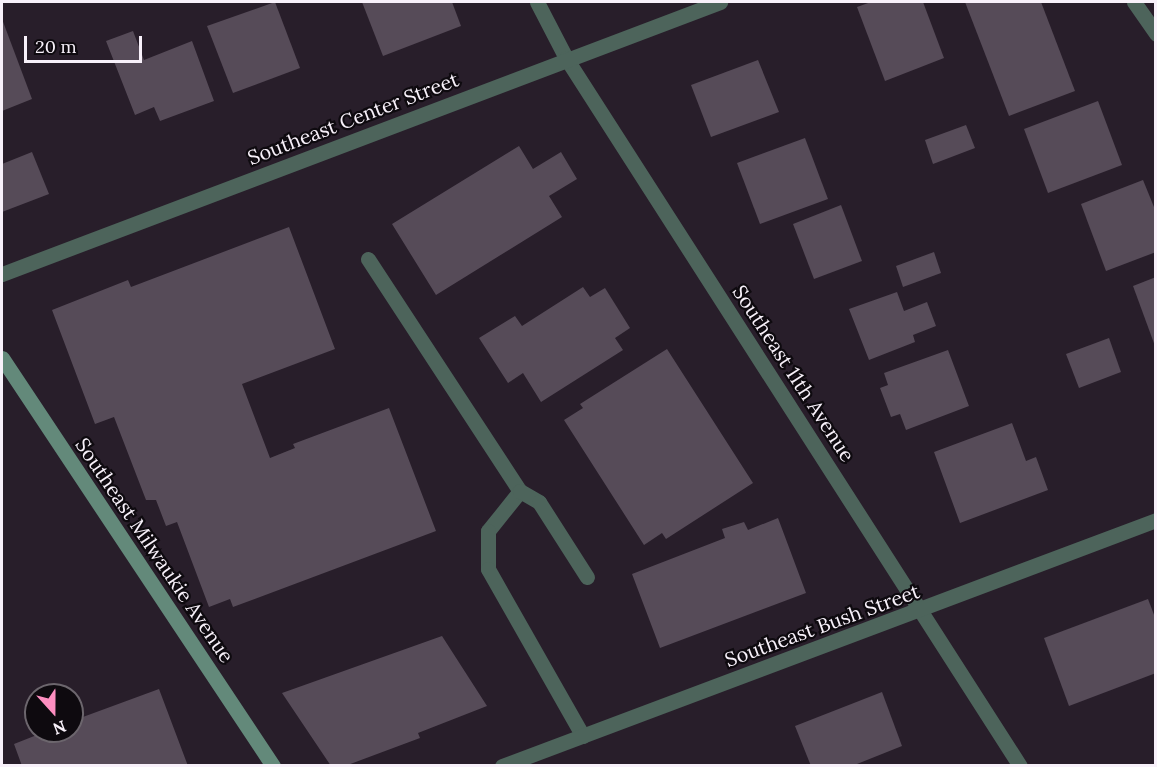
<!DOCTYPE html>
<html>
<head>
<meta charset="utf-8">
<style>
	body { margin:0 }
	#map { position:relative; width:1157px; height:767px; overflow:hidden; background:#281e2a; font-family:Lora,serif }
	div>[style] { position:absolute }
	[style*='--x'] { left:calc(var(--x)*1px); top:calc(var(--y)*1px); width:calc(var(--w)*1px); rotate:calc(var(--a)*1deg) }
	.building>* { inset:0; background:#564b58 }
	.service>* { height:15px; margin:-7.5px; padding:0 7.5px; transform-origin:7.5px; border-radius:7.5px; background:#4d645b }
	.minor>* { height:15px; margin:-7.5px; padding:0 7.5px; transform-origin:7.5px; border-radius:7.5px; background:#4d645b }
	.secondary>* { height:15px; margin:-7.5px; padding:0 7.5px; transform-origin:7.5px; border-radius:7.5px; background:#63897a }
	span { translate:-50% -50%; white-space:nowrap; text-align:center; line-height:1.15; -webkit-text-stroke:4.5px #0e0a0f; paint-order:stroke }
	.street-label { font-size:20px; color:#f8f1fa }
	.frame { position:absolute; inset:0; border:3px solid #f8f1fa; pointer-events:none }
	.north { position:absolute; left:24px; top:683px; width:60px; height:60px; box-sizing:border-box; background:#0e0a0f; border:2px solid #6c666d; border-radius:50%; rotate:159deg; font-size:16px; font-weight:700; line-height:24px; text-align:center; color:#f8f1fa }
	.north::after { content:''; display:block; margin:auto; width:21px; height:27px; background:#fd8ec0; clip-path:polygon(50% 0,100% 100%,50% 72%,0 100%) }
	.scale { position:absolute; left:24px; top:36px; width:118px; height:27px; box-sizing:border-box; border:3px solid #f8f1fa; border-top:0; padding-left:8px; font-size:18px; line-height:21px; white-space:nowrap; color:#f8f1fa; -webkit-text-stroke:4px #0e0a0f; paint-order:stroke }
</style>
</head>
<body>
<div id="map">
	<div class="building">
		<i style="clip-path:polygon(275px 2px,300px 68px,233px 93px,207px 26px)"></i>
		<i style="clip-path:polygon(362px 2px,452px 2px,461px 26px,383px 56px)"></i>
		<i style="clip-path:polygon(871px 2px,923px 2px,944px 58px,885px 81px,857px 7px)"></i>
		<i style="clip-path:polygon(965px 2px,1041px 2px,1075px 91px,1009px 116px)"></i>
		<i style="clip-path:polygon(2px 19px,32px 99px,2px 111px)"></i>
		<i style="clip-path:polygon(133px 31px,144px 60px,192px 41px,214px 101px,160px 121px,154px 107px,135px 115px,106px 41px)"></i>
		<i style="clip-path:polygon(758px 60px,779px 112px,711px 137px,691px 85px)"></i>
		<i style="clip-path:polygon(1098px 101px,1122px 165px,1048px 193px,1024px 129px)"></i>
		<i style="clip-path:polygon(966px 125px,975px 148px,933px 164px,925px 140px)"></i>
		<i style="clip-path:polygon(805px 138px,828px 199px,760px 224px,737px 163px)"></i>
		<i style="clip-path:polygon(519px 146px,533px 169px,561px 152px,577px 179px,549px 196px,562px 217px,436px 295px,392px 224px)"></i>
		<i style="clip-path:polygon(32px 152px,49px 194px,2px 212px,2px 164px)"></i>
		<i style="clip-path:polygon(1143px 180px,1156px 212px,1156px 252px,1106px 271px,1081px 204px)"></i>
		<i style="clip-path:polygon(841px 205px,862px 261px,814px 279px,793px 224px)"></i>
		<i style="clip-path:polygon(289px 227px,335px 349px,242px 384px,270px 458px,295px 448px,293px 444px,389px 408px,436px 531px,233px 607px,230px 599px,209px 607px,177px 522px,166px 526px,156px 500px,146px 500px,114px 417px,95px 424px,52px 310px,128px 280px,131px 287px)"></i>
		<i style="clip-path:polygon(934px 252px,941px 273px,903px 287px,896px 266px)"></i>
		<i style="clip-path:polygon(1156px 277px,1156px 346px,1155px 346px,1133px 286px)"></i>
		<i style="clip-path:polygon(583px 287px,590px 297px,605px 288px,630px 328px,615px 338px,623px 350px,541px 402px,523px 373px,508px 383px,479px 338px,515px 316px,522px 326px)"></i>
		<i style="clip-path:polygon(897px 292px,904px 311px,927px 302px,936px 326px,913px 335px,915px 342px,869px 360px,849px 309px)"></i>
		<i style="clip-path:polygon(1109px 338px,1121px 372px,1079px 388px,1066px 354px)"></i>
		<i style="clip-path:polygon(667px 349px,753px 483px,666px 539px,662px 533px,644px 545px,564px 420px,583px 408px,580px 404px)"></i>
		<i style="clip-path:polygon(948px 350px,969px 406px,906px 430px,900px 414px,891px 417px,880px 388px,888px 385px,884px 373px)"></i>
		<i style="clip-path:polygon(1012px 423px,1026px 461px,1036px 457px,1048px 490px,960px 523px,934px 452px)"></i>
		<i style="clip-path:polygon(778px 518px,806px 593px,660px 648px,632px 574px,725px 538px,722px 529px,744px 522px,748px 530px)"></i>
		<i style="clip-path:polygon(1148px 599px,1156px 620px,1156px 673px,1069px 706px,1044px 638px)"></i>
		<i style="clip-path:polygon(442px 636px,487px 706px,418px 733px,420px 738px,345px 766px,331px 766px,282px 693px)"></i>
		<i style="clip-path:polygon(159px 689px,188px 766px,22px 766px,14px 744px,47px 731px,72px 731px,72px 721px)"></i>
		<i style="clip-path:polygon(882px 692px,902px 746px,852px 766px,811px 766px,795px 726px)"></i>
	</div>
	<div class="service">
		<i style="--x:368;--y:259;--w:277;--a:56.8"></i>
		<i style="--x:520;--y:491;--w:51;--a:128.7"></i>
		<i style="--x:488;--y:531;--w:38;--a:90"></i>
		<i style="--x:488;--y:569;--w:192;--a:60.4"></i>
		<i style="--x:520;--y:491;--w:22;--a:30"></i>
		<i style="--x:539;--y:502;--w:89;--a:57.4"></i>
	</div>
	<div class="minor">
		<i style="--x:537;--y:2;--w:63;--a:62.6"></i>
		<i style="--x:566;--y:58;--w:841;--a:57.33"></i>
		<i style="--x:1134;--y:2;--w:39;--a:55"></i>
		<i style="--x:2;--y:274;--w:768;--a:-20.75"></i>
		<i style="--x:502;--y:766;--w:699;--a:-20.61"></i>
	</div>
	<div class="secondary">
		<i style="--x:2;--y:358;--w:490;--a:56.4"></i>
	</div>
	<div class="street-label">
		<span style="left:353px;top:118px;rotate:-21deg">Southeast Center Street</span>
		<span style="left:794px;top:373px;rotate:57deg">Southeast 11th Avenue</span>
		<span style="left:155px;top:550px;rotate:56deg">Southeast Milwaukie Avenue</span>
		<span style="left:822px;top:625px;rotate:-20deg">Southeast Bush Street</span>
	</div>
	<div class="frame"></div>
	<div class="north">N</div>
	<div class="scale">20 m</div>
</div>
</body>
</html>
